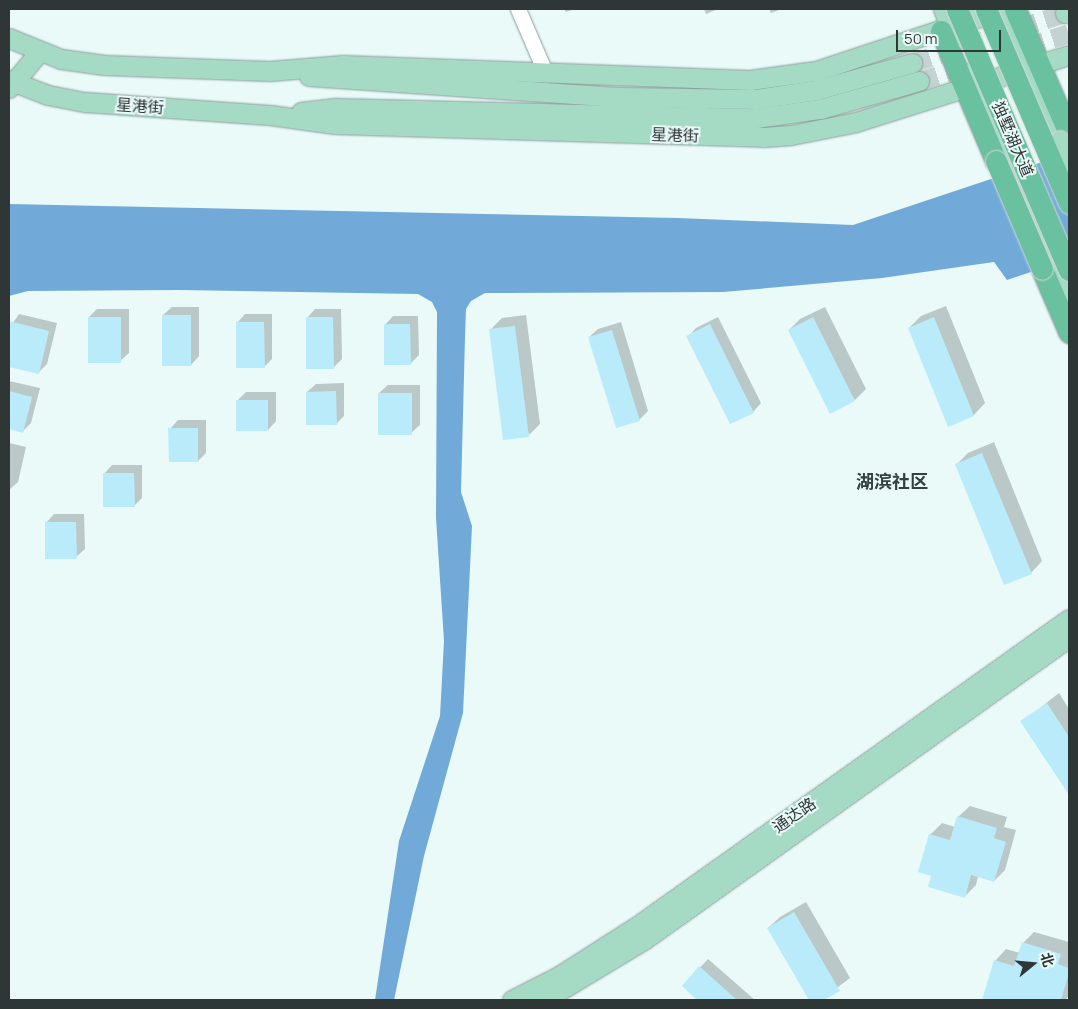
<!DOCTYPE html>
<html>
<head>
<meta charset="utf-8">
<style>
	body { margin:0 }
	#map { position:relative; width:1078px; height:1009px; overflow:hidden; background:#e9faf9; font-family:Manrope,"Noto Sans SC",sans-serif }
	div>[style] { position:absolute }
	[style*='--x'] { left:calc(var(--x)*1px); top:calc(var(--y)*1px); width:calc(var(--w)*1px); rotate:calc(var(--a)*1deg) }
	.water>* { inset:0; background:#71aad8 }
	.shadow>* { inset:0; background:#0003 }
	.building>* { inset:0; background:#baebfa }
	.major-tunnel>* { height:19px; margin-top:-9.5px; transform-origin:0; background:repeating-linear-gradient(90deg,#c4d3d2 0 19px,transparent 0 28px) }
	.roads { filter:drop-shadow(0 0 1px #8c9b9b) drop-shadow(0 0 1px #8c9b9b) }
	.minor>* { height:15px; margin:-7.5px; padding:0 7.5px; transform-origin:7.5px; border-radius:7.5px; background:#fff }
	.major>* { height:19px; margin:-9.5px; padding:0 9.5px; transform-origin:9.5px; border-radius:9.5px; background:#a5dac5 }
	.highway>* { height:21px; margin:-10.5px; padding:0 10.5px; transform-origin:10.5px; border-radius:10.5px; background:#69c19f }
	.bridges { filter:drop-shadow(0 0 1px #d5d7d7) drop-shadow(0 0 1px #d5d7d7) }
	.major-bridge>* { height:19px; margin:-9.5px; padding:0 9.5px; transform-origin:9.5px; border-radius:9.5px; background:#a5dac5 }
	.highway-bridge>* { height:21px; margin:-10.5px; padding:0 10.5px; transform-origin:10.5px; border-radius:10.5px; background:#69c19f }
	span { translate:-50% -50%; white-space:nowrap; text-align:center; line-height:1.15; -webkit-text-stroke:4px #e9faf9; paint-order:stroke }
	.street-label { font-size:16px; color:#2f3636 }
	.neighbourhood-label { font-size:18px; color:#334140; font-weight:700 }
	.frame { position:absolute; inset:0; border:10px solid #2f3636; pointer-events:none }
	.north { position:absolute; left:1008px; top:939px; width:50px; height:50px; -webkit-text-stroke:4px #e9faf9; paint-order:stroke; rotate:73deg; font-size:14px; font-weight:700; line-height:20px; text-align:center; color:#2f3636 }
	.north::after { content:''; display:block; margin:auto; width:18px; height:22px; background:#2f3636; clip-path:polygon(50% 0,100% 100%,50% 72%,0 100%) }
	.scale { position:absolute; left:896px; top:30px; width:105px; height:22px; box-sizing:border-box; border:2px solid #2f3636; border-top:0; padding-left:6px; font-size:15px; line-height:18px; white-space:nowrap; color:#2f3636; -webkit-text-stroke:4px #e9faf9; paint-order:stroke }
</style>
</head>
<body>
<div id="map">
	<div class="water">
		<i style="clip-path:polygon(1069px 153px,1069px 259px,1007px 280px,994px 262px,882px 278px,723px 292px,485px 293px,471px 301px,466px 309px,465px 337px,461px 492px,472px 526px,463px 713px,424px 856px,394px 1000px,375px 1000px,399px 841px,440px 716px,444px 641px,436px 518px,437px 312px,432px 302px,418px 294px,179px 290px,28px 291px,9px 296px,9px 204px,678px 218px,853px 225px)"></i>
	</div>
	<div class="shadow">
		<i style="clip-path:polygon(564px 9px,575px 9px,566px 12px)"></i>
		<i style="clip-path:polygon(704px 9px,718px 9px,706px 14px)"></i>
		<i style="clip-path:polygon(769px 9px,782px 9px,771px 13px)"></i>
		<i style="clip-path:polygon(946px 306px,985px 403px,974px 415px,949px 425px,909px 328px,921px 316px)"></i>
		<i style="clip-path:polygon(172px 307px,199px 307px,199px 356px,191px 365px,163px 315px)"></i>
		<i style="clip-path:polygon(825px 307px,866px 389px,855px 400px,789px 330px,800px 319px)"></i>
		<i style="clip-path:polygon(97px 309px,129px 309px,129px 353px,120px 361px,89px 317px)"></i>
		<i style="clip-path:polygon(315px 309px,341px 309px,342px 359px,333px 368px,307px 318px)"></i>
		<i style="clip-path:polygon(19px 314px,57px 323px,47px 364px,38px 373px,9px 366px,9px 329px)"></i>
		<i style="clip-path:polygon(245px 314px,272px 314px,272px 359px,264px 367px,237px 323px)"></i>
		<i style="clip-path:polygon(526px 315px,540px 424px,529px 435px,491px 329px,502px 318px)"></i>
		<i style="clip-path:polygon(393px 316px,418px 316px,419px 355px,410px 364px,385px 325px)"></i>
		<i style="clip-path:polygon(718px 317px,761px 403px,753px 412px,688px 337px,696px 328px)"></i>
		<i style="clip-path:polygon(621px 322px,648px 411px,639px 420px,589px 337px,598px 329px)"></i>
		<i style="clip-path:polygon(9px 381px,40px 388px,31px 423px,23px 431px,9px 428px)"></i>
		<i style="clip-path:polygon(344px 383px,344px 416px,336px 424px,307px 392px,316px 384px)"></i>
		<i style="clip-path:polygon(388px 385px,420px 385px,420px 425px,411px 433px,379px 393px)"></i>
		<i style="clip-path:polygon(246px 392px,276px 392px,276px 421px,268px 430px,237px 401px)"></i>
		<i style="clip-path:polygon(178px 420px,206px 420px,206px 453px,198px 461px,170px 429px)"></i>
		<i style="clip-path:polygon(994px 442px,1042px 561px,1031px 573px,957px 464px,968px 453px)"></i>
		<i style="clip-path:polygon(9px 443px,26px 447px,18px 482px,9px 490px)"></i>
		<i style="clip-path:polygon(112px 465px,142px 465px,142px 498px,134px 506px,104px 474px)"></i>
		<i style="clip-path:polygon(54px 514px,84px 514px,85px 549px,76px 557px,46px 523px)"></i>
		<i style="clip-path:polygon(1059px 693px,1069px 709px,1069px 793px,1022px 722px)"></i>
		<i style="clip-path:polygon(970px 806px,1007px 817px,1004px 827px,1016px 830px,1005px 870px,994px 881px,978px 876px,976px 885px,964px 897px,933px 875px,930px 835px,942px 823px,955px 827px,958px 817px)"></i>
		<i style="clip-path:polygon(806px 902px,850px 978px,821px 1000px,810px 1000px,768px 928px,780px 917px)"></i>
		<i style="clip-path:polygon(1034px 932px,1069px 942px,1069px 996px,1065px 1000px,984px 999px,995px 961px,1006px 949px,1020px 953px,1023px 943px)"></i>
		<i style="clip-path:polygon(708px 959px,755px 1000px,699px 1000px,683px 986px)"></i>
	</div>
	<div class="building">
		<i style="clip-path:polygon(162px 315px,191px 315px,191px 366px,162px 366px)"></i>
		<i style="clip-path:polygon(88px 317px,121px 317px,121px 363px,88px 363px)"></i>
		<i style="clip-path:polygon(306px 317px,333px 317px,334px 369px,306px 369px)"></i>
		<i style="clip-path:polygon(813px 317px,855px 401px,830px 414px,788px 330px)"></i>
		<i style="clip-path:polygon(934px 317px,974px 416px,948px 427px,908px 328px)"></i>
		<i style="clip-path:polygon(9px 321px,49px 331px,39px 374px,9px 367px)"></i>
		<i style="clip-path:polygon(236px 322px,264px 322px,265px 368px,236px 368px)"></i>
		<i style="clip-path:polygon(384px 324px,410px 324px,411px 365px,384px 365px)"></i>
		<i style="clip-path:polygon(710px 324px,754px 413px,730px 424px,686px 336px)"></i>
		<i style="clip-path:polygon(515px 326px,529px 437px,503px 440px,489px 329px)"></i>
		<i style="clip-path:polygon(612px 330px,640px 421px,616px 428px,588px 337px)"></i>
		<i style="clip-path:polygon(9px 391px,32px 397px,23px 433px,9px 429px)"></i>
		<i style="clip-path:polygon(336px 391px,337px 425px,306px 425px,306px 392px)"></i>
		<i style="clip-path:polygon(378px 393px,412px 393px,412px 435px,378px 435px)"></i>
		<i style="clip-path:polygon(236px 400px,268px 400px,268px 431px,236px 431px)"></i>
		<i style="clip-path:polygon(168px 428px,198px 428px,198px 462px,169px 462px)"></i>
		<i style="clip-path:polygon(982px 453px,1032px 574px,1004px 585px,955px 464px)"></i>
		<i style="clip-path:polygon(103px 473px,134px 473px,135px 507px,103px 507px)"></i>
		<i style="clip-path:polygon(45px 522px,76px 522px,77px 559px,45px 559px)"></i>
		<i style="clip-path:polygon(1047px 703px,1069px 737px,1069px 795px,1020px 721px)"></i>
		<i style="clip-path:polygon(957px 816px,997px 828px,994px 838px,1006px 842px,994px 882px,971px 875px,965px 898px,928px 887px,931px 876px,918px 872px,929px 834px,950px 840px)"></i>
		<i style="clip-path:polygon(794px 912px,840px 991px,824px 1000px,809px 1000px,767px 928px)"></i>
		<i style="clip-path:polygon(1022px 942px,1061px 954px,1058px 964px,1069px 968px,1069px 973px,1061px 1000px,982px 1000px,994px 960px,1014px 966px)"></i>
		<i style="clip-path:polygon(699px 966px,737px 1000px,697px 1000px,682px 986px)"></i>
	</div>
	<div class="major-tunnel">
		<i style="--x:912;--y:63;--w:161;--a:-18.1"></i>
		<i style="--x:919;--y:81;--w:157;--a:-17.7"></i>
	</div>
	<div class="roads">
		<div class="minor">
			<i style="--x:518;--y:9;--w:71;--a:66.7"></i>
		</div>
		<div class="major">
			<i style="--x:943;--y:9;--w:33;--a:67"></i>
			<i style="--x:1002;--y:9;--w:143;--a:66.1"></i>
			<i style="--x:1065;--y:13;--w:4;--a:-14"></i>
			<i style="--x:9;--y:38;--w:56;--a:22"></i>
			<i style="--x:61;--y:59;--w:44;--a:7.8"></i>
			<i style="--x:105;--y:65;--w:165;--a:2.1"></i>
			<i style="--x:270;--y:71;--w:73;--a:-4.7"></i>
			<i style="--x:343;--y:65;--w:407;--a:2.1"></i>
			<i style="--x:750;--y:80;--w:67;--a:-7.8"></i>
			<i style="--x:816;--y:71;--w:198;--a:-18.3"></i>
			<i style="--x:970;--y:73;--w:251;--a:66.8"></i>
			<i style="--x:309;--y:76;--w:313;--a:3.9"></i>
			<i style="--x:621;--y:97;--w:135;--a:0.8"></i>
			<i style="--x:756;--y:99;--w:61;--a:-8.5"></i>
			<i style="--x:816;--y:90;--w:100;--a:-15.7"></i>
			<i style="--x:9;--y:80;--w:42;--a:21"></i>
			<i style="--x:48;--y:95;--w:38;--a:11"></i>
			<i style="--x:85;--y:102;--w:185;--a:4"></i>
			<i style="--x:270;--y:115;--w:66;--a:7.9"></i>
			<i style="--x:335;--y:124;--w:428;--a:1.7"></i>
			<i style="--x:763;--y:137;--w:28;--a:-4"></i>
			<i style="--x:791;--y:135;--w:66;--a:-11.3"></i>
			<i style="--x:856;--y:122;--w:223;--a:-17.5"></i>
			<i style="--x:9;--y:88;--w:47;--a:-50.2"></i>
			<i style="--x:301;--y:112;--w:34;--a:-7"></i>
			<i style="--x:335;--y:108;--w:420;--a:1.4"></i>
			<i style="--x:755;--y:118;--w:66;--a:-7.9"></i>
			<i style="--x:820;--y:109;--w:103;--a:-15.8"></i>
			<i style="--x:512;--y:1000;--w:53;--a:-27.1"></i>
			<i style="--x:559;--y:976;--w:91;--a:-32.5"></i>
			<i style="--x:636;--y:927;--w:531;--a:-35.42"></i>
			<i style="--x:544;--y:1000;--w:118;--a:-31.1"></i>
			<i style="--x:645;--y:939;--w:521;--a:-35.46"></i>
		</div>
		<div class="highway">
			<i style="--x:1015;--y:9;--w:135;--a:66.5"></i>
			<i style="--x:941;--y:31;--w:141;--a:67.1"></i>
			<i style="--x:1042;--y:269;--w:69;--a:66.8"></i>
		</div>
	</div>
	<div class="bridges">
		<div class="major-bridge">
			<i style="--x:1060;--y:140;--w:23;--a:67"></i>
		</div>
		<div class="highway-bridge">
			<i style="--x:957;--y:9;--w:284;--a:66.8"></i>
			<i style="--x:986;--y:9;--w:211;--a:66.8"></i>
			<i style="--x:996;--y:161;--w:117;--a:66.9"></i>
		</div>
	</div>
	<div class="street-label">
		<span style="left:140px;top:106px;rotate:4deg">星港街</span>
		<span style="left:675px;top:135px;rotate:2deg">星港街</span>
		<span style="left:1013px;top:139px;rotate:67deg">独墅湖大道</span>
		<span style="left:794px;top:815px;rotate:-35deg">通达路</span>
	</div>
	<div class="neighbourhood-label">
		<span style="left:892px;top:481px">湖滨社区</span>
	</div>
	<div class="frame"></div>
	<div class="north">北</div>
	<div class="scale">50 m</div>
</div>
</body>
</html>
